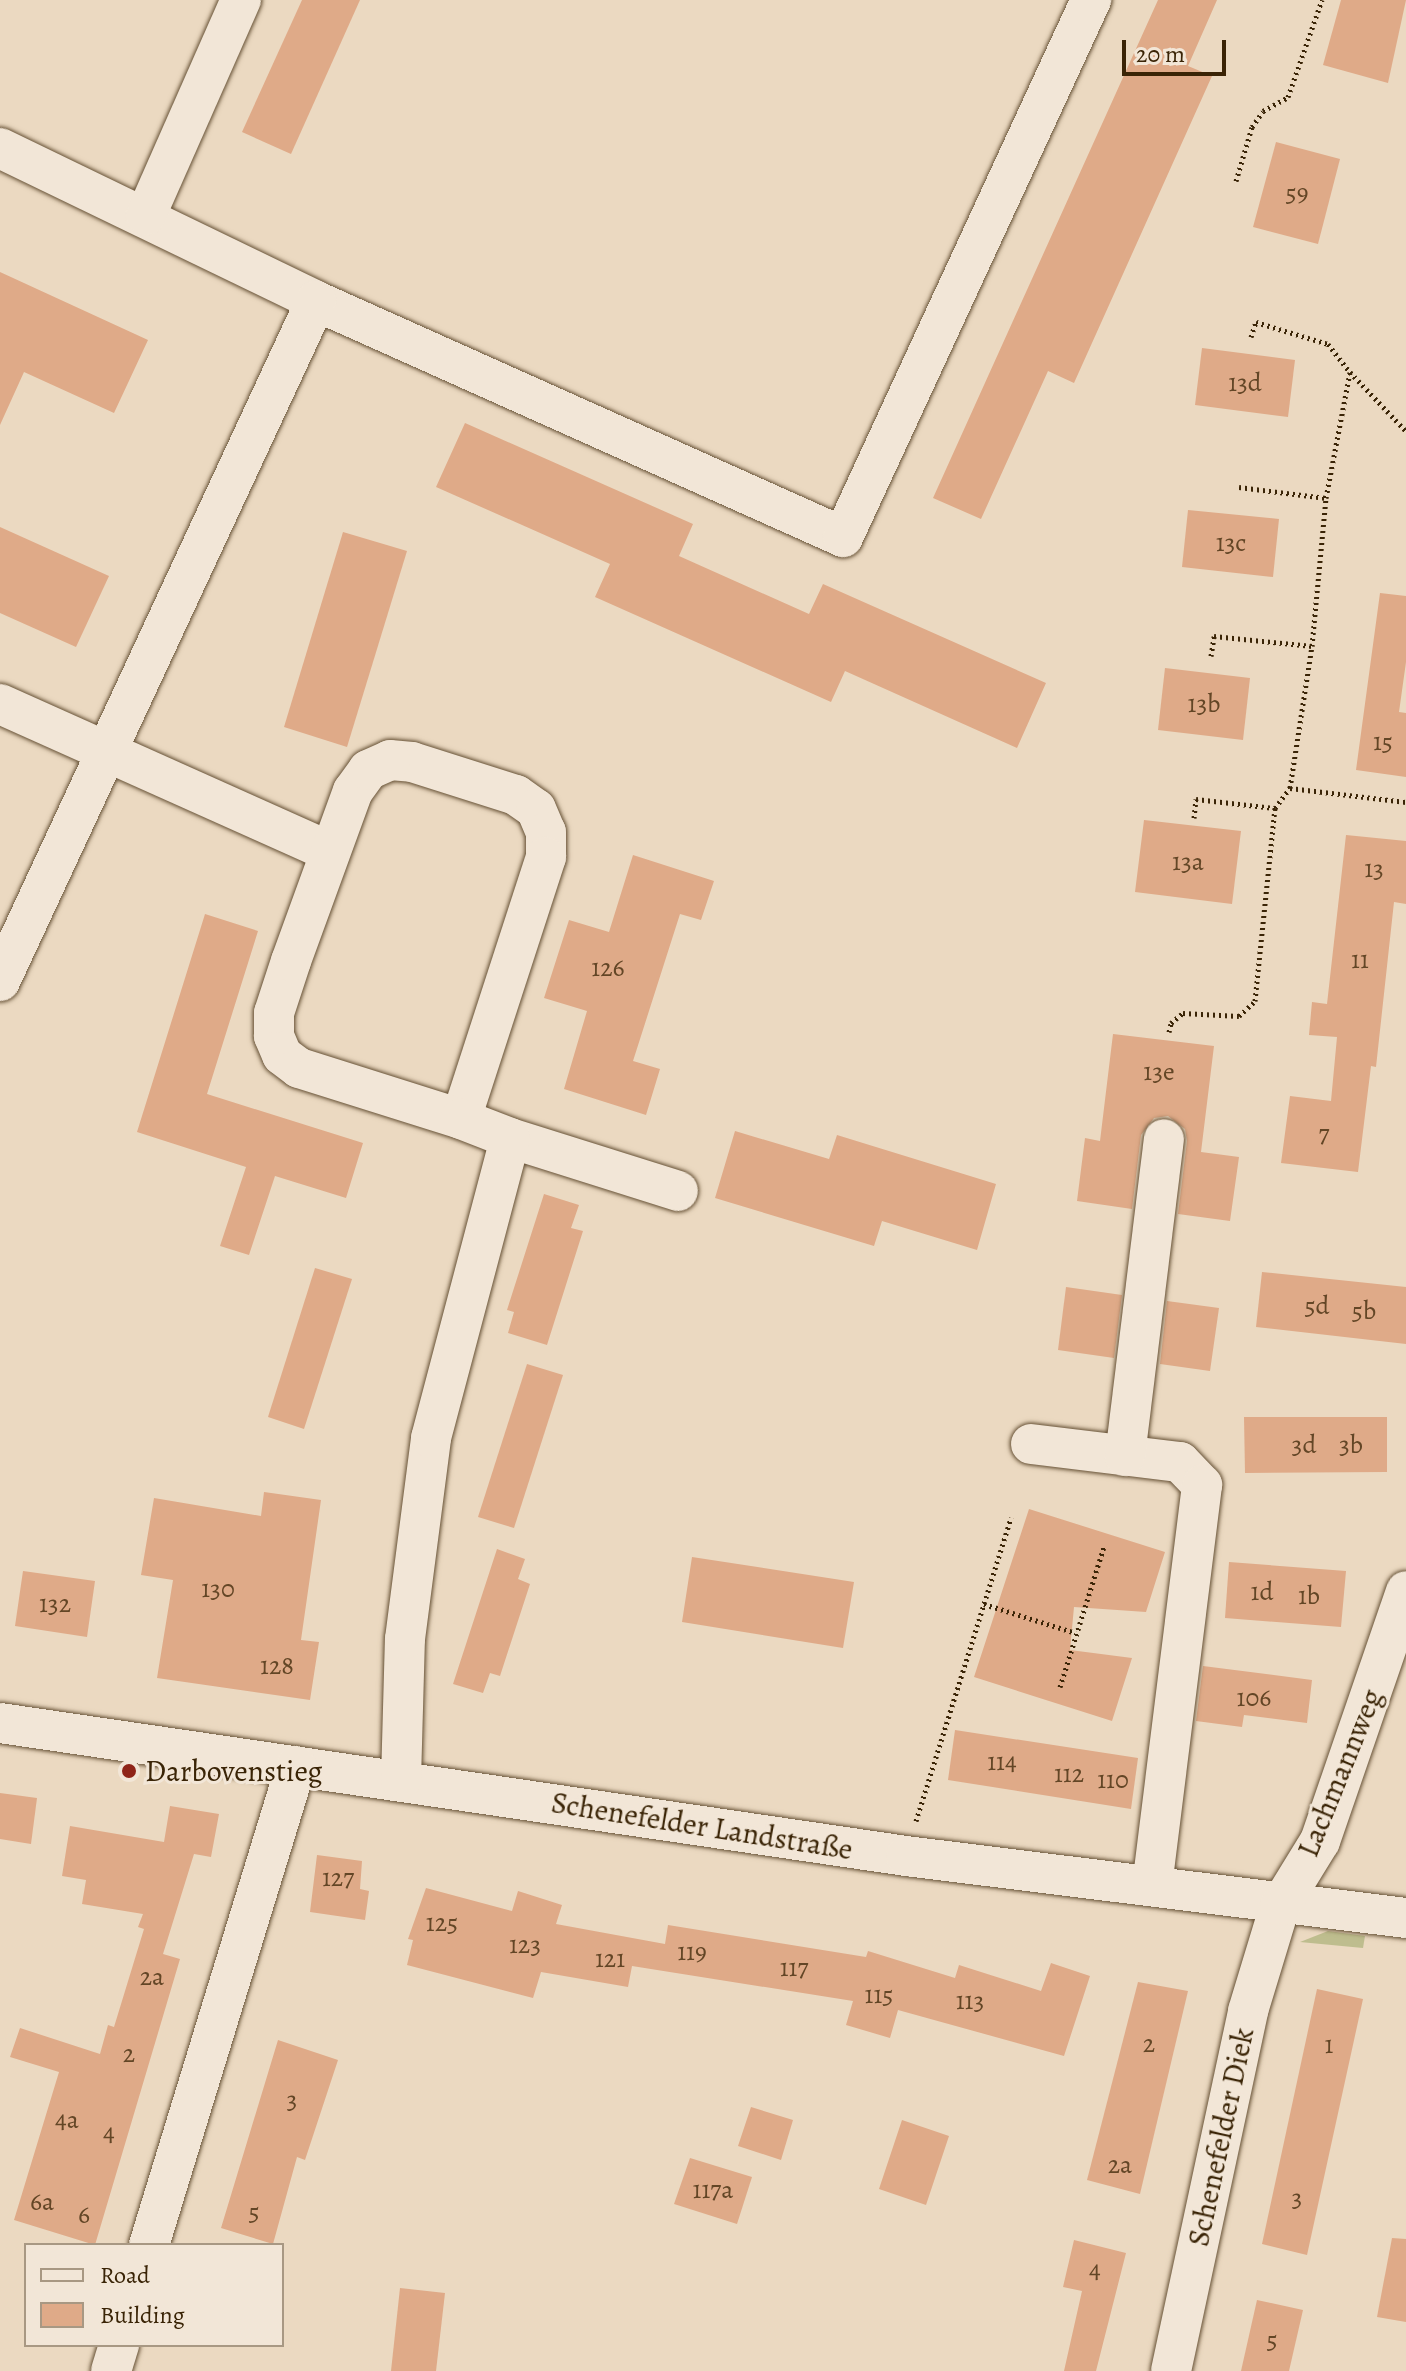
<!DOCTYPE html>
<html>
<head>
<meta charset="utf-8">
<style>
	body { margin:0 }
	#map { position:relative; width:1406px; height:2371px; overflow:hidden; background:#ebd9c1; font-family:Alegreya,serif }
	div>[style] { position:absolute }
	[style*='--x'] { left:calc(var(--x)*1px); top:calc(var(--y)*1px); width:calc(var(--w)*1px); rotate:calc(var(--a)*1deg) }
	.green>* { inset:0; background:#bebd8e }
	.building>* { inset:0; background:#dfaa88 }
	.path>* { height:5px; margin-top:-2.5px; transform-origin:0; background:repeating-linear-gradient(90deg,#3a2406 0 2px,transparent 0 6px) }
	.roads { filter:drop-shadow(0 0 2px #665135) drop-shadow(0 0 2px #665135) }
	.minor>* { height:40px; margin:-20px; padding:0 20px; transform-origin:20px; border-radius:20px; background:#f2e6d7 }
	.dots>* { width:22px; height:22px; translate:-50% -50%; box-sizing:border-box; border:4px solid #f2e6d7; border-radius:50% }
	span { translate:-50% -50%; white-space:nowrap; text-align:center; line-height:1.15; -webkit-text-stroke:6px #f2e6d7; paint-order:stroke }
	.number-label { font-size:26px; color:#634626 }
	.number-label span { -webkit-text-stroke-width:0 }
	.poi-label { font-size:30px; color:#3a2406 }
	.left { translate:0 -50%; text-align:left }
	.street-label { font-size:30px; color:#3a2406 }
	.legend { position:absolute; left:24px; top:2243px; width:260px; height:104px; box-sizing:border-box; background:#f2e6d7; border:2px solid #a89883; margin:0; padding:10px 14px; list-style:none; font-size:24px; color:#3a2406 }
	.legend li { display:flex; align-items:center; gap:16px; height:40px }
	.legend b { width:40px; border:2px solid #a89883 }
	.scale { position:absolute; left:1122px; top:40px; width:104px; height:36px; box-sizing:border-box; border:4px solid #3a2406; border-top:0; padding-left:10px; font-size:24px; line-height:28px; white-space:nowrap; color:#3a2406; -webkit-text-stroke:6px #f2e6d7; paint-order:stroke }
</style>
</head>
<body>
<div id="map">
	<div class="green">
		<i style="clip-path:polygon(1328px 1931px,1365px 1936px,1363px 1948px,1300px 1942px)"></i>
	</div>
	<div class="building">
		<i style="clip-path:polygon(302px 0,360px 0,291px 154px,242px 132px)"></i>
		<i style="clip-path:polygon(1158px 0,1217px 0,1188px 66px,1212px 76px,1074px 383px,1048px 371px,981px 519px,933px 498px)"></i>
		<i style="clip-path:polygon(1341px 0,1406px 0,1388px 83px,1323px 65px)"></i>
		<i style="clip-path:polygon(1276px 142px,1340px 159px,1318px 244px,1253px 227px)"></i>
		<i style="clip-path:polygon(0 272px,148px 340px,114px 413px,24px 372px,0 425px)"></i>
		<i style="clip-path:polygon(1202px 348px,1295px 360px,1288px 417px,1195px 405px)"></i>
		<i style="clip-path:polygon(465px 423px,693px 524px,679px 556px,809px 614px,823px 584px,1046px 683px,1017px 748px,845px 671px,831px 702px,595px 597px,610px 564px,436px 487px)"></i>
		<i style="clip-path:polygon(1188px 510px,1279px 519px,1273px 577px,1182px 567px)"></i>
		<i style="clip-path:polygon(0 527px,109px 576px,76px 647px,0 613px)"></i>
		<i style="clip-path:polygon(343px 532px,407px 551px,347px 747px,284px 727px)"></i>
		<i style="clip-path:polygon(1380px 593px,1406px 596px,1406px 662px,1399px 712px,1406px 713px,1406px 777px,1356px 770px)"></i>
		<i style="clip-path:polygon(1165px 668px,1250px 678px,1243px 740px,1158px 730px)"></i>
		<i style="clip-path:polygon(1144px 820px,1241px 831px,1232px 904px,1135px 892px)"></i>
		<i style="clip-path:polygon(1346px 835px,1406px 841px,1406px 904px,1394px 902px,1376px 1067px,1371px 1066px,1358px 1172px,1281px 1163px,1290px 1096px,1331px 1101px,1337px 1037px,1309px 1035px,1312px 1002px,1327px 1004px)"></i>
		<i style="clip-path:polygon(633px 855px,714px 881px,701px 920px,680px 914px,633px 1061px,660px 1069px,646px 1115px,564px 1089px,587px 1011px,544px 998px,569px 920px,609px 932px)"></i>
		<i style="clip-path:polygon(205px 914px,258px 931px,207px 1094px,363px 1143px,346px 1198px,275px 1176px,249px 1255px,220px 1246px,246px 1167px,137px 1132px)"></i>
		<i style="clip-path:polygon(1113px 1034px,1214px 1046px,1201px 1152px,1239px 1157px,1230px 1221px,1178px 1214px,1187px 1141px,1185px 1129px,1168px 1116px,1154px 1118px,1141px 1135px,1132px 1209px,1077px 1201px,1085px 1138px,1100px 1141px)"></i>
		<i style="clip-path:polygon(735px 1131px,829px 1159px,837px 1135px,996px 1184px,977px 1250px,882px 1221px,874px 1246px,715px 1198px)"></i>
		<i style="clip-path:polygon(544px 1194px,579px 1205px,571px 1228px,583px 1231px,547px 1345px,508px 1333px,514px 1312px,507px 1310px)"></i>
		<i style="clip-path:polygon(315px 1268px,352px 1279px,304px 1429px,268px 1417px)"></i>
		<i style="clip-path:polygon(1262px 1272px,1406px 1287px,1406px 1344px,1256px 1327px)"></i>
		<i style="clip-path:polygon(1066px 1287px,1122px 1295px,1114px 1358px,1058px 1350px)"></i>
		<i style="clip-path:polygon(1167px 1301px,1219px 1308px,1210px 1371px,1160px 1364px)"></i>
		<i style="clip-path:polygon(527px 1364px,563px 1375px,514px 1528px,478px 1517px)"></i>
		<i style="clip-path:polygon(1244px 1417px,1387px 1417px,1387px 1472px,1245px 1473px)"></i>
		<i style="clip-path:polygon(264px 1492px,321px 1500px,301px 1640px,319px 1642px,310px 1700px,157px 1678px,173px 1580px,141px 1575px,154px 1498px,261px 1516px)"></i>
		<i style="clip-path:polygon(1029px 1509px,1165px 1552px,1146px 1612px,1074px 1607px,1070px 1650px,1132px 1658px,1112px 1721px,974px 1677px)"></i>
		<i style="clip-path:polygon(497px 1549px,525px 1559px,518px 1579px,530px 1584px,500px 1676px,490px 1673px,483px 1693px,453px 1684px)"></i>
		<i style="clip-path:polygon(692px 1557px,854px 1582px,843px 1648px,682px 1622px)"></i>
		<i style="clip-path:polygon(1229px 1562px,1346px 1571px,1341px 1627px,1225px 1618px)"></i>
		<i style="clip-path:polygon(23px 1571px,95px 1581px,87px 1637px,15px 1626px)"></i>
		<i style="clip-path:polygon(1203px 1666px,1312px 1680px,1307px 1723px,1244px 1715px,1242px 1727px,1196px 1721px)"></i>
		<i style="clip-path:polygon(955px 1730px,1138px 1758px,1131px 1809px,948px 1780px)"></i>
		<i style="clip-path:polygon(0 1793px,37px 1798px,31px 1844px,0 1839px)"></i>
		<i style="clip-path:polygon(170px 1806px,219px 1814px,211px 1857px,194px 1854px,163px 1954px,180px 1959px,95px 2245px,14px 2220px,59px 2072px,10px 2057px,20px 2028px,100px 2054px,108px 2025px,114px 2027px,144px 1929px,138px 1927px,143px 1914px,82px 1904px,86px 1880px,62px 1876px,70px 1826px,164px 1842px)"></i>
		<i style="clip-path:polygon(317px 1855px,362px 1861px,360px 1889px,369px 1891px,365px 1920px,310px 1912px)"></i>
		<i style="clip-path:polygon(426px 1888px,512px 1911px,518px 1891px,562px 1905px,556px 1924px,665px 1944px,668px 1925px,866px 1957px,868px 1951px,955px 1978px,959px 1965px,1041px 1991px,1051px 1963px,1090px 1976px,1064px 2056px,898px 2010px,890px 2038px,846px 2025px,853px 2001px,632px 1966px,628px 1987px,541px 1972px,533px 1998px,407px 1965px,413px 1940px,408px 1939px)"></i>
		<i style="clip-path:polygon(1138px 1982px,1188px 1991px,1140px 2194px,1087px 2180px)"></i>
		<i style="clip-path:polygon(1317px 1989px,1363px 1999px,1307px 2255px,1262px 2244px)"></i>
		<i style="clip-path:polygon(278px 2040px,338px 2060px,305px 2160px,297px 2157px,273px 2244px,221px 2228px)"></i>
		<i style="clip-path:polygon(751px 2107px,793px 2120px,781px 2160px,738px 2146px)"></i>
		<i style="clip-path:polygon(902px 2120px,949px 2136px,926px 2205px,879px 2189px)"></i>
		<i style="clip-path:polygon(690px 2158px,752px 2177px,737px 2224px,674px 2204px)"></i>
		<i style="clip-path:polygon(1392px 2238px,1406px 2239px,1406px 2322px,1377px 2317px)"></i>
		<i style="clip-path:polygon(1074px 2240px,1126px 2253px,1096px 2371px,1064px 2371px,1082px 2291px,1063px 2287px)"></i>
		<i style="clip-path:polygon(400px 2288px,445px 2293px,436px 2371px,391px 2371px)"></i>
		<i style="clip-path:polygon(1257px 2300px,1303px 2310px,1289px 2371px,1241px 2371px)"></i>
	</div>
	<div class="path">
		<i style="--x:1236;--y:181;--w:56;--a:-73.5"></i>
		<i style="--x:1252;--y:127;--w:19;--a:-55"></i>
		<i style="--x:1263;--y:111;--w:29;--a:-29"></i>
		<i style="--x:1288;--y:97;--w:103;--a:-70.7"></i>
		<i style="--x:1251;--y:337;--w:16;--a:-72"></i>
		<i style="--x:1256;--y:322;--w:75;--a:17"></i>
		<i style="--x:1328;--y:344;--w:36;--a:52"></i>
		<i style="--x:1239;--y:487;--w:88;--a:7.2"></i>
		<i style="--x:1211;--y:656;--w:20;--a:-81"></i>
		<i style="--x:1214;--y:636;--w:99;--a:5.8"></i>
		<i style="--x:1290;--y:788;--w:117;--a:6.9"></i>
		<i style="--x:1194;--y:818;--w:19;--a:-84"></i>
		<i style="--x:1196;--y:799;--w:80;--a:6.5"></i>
		<i style="--x:1169;--y:1032;--w:9;--a:-77"></i>
		<i style="--x:1171;--y:1023;--w:16;--a:-40"></i>
		<i style="--x:1183;--y:1013;--w:56;--a:3.1"></i>
		<i style="--x:1239;--y:1016;--w:22;--a:-43"></i>
		<i style="--x:1255;--y:1001;--w:194;--a:-84.1"></i>
		<i style="--x:1275;--y:808;--w:25;--a:-53"></i>
		<i style="--x:1290;--y:788;--w:144;--a:-81.2"></i>
		<i style="--x:1312;--y:646;--w:149;--a:-84.6"></i>
		<i style="--x:1326;--y:498;--w:128;--a:-79.2"></i>
		<i style="--x:1350;--y:372;--w:81;--a:46.5"></i>
		<i style="--x:984;--y:1604;--w:96;--a:17.5"></i>
		<i style="--x:1060;--y:1687;--w:147;--a:-72.6"></i>
		<i style="--x:916;--y:1821;--w:318;--a:-72.6"></i>
	</div>
	<div class="roads">
		<div class="minor">
			<i style="--x:0;--y:148;--w:351;--a:25.8"></i>
			<i style="--x:316;--y:301;--w:577;--a:24.12"></i>
			<i style="--x:843;--y:537;--w:592;--a:-65.21"></i>
			<i style="--x:146;--y:215;--w:235;--a:-66.2"></i>
			<i style="--x:0;--y:704;--w:360;--a:24.1"></i>
			<i style="--x:390;--y:760;--w:22;--a:5"></i>
			<i style="--x:412;--y:762;--w:109;--a:17.6"></i>
			<i style="--x:516;--y:795;--w:24;--a:35"></i>
			<i style="--x:536;--y:809;--w:25;--a:67"></i>
			<i style="--x:546;--y:832;--w:25;--a:90"></i>
			<i style="--x:546;--y:857;--w:275;--a:108"></i>
			<i style="--x:461;--y:1119;--w:170;--a:-162.5"></i>
			<i style="--x:299;--y:1068;--w:21;--a:-143"></i>
			<i style="--x:282;--y:1055;--w:21;--a:-113"></i>
			<i style="--x:274;--y:1036;--w:23;--a:-90"></i>
			<i style="--x:274;--y:1013;--w:55;--a:-71.9"></i>
			<i style="--x:291;--y:961;--w:181;--a:-70"></i>
			<i style="--x:353;--y:791;--w:26;--a:-54"></i>
			<i style="--x:368;--y:770;--w:24;--a:-24"></i>
			<i style="--x:0;--y:981;--w:750;--a:-65.08"></i>
			<i style="--x:510;--y:1138;--w:176;--a:17.5"></i>
			<i style="--x:1031;--y:1444;--w:150;--a:6.9"></i>
			<i style="--x:1180;--y:1462;--w:32;--a:46"></i>
			<i style="--x:1202;--y:1485;--w:404;--a:97.1"></i>
			<i style="--x:1125;--y:1456;--w:319;--a:-83"></i>
			<i style="--x:0;--y:1723;--w:916;--a:8.35"></i>
			<i style="--x:906;--y:1856;--w:504;--a:7.07"></i>
			<i style="--x:401;--y:1780;--w:141;--a:-88.4"></i>
			<i style="--x:405;--y:1639;--w:203;--a:-82.6"></i>
			<i style="--x:431;--y:1438;--w:310;--a:-75.2"></i>
			<i style="--x:510;--y:1138;--w:53;--a:-158.8"></i>
			<i style="--x:149;--y:2245;--w:501;--a:-72.94"></i>
			<i style="--x:111;--y:2371;--w:27;--a:-73"></i>
			<i style="--x:1171;--y:2371;--w:368;--a:-77.9"></i>
			<i style="--x:1248;--y:2011;--w:110;--a:-73.1"></i>
			<i style="--x:1280;--y:1906;--w:76;--a:-58.4"></i>
			<i style="--x:1320;--y:1841;--w:264;--a:-71"></i>
		</div>
	</div>
	<div class="dots">
		<i style="left:129px;top:1771px;background:#8f2418"></i>
	</div>
	<div class="number-label">
		<span style="left:1297px;top:193px">59</span>
		<span style="left:1245px;top:383px">13d</span>
		<span style="left:1231px;top:543px">13c</span>
		<span style="left:1204px;top:704px">13b</span>
		<span style="left:1383px;top:742px">15</span>
		<span style="left:1188px;top:862px">13a</span>
		<span style="left:1374px;top:869px">13</span>
		<span style="left:1360px;top:960px">11</span>
		<span style="left:608px;top:968px">126</span>
		<span style="left:1159px;top:1072px">13e</span>
		<span style="left:1324px;top:1134px">7</span>
		<span style="left:1317px;top:1306px">5d</span>
		<span style="left:1364px;top:1311px">5b</span>
		<span style="left:1304px;top:1445px">3d</span>
		<span style="left:1351px;top:1445px">3b</span>
		<span style="left:218px;top:1589px">130</span>
		<span style="left:1262px;top:1592px">1d</span>
		<span style="left:1309px;top:1596px">1b</span>
		<span style="left:55px;top:1604px">132</span>
		<span style="left:277px;top:1666px">128</span>
		<span style="left:1254px;top:1698px">106</span>
		<span style="left:1002px;top:1762px">114</span>
		<span style="left:1069px;top:1774px">112</span>
		<span style="left:1113px;top:1780px">110</span>
		<span style="left:338px;top:1878px">127</span>
		<span style="left:442px;top:1923px">125</span>
		<span style="left:525px;top:1945px">123</span>
		<span style="left:692px;top:1952px">119</span>
		<span style="left:610px;top:1959px">121</span>
		<span style="left:794px;top:1968px">117</span>
		<span style="left:152px;top:1977px">2a</span>
		<span style="left:879px;top:1995px">115</span>
		<span style="left:970px;top:2001px">113</span>
		<span style="left:1149px;top:2044px">2</span>
		<span style="left:1329px;top:2045px">1</span>
		<span style="left:129px;top:2054px">2</span>
		<span style="left:292px;top:2100px">3</span>
		<span style="left:67px;top:2120px">4a</span>
		<span style="left:109px;top:2133px">4</span>
		<span style="left:1120px;top:2165px">2a</span>
		<span style="left:713px;top:2190px">117a</span>
		<span style="left:1297px;top:2198px">3</span>
		<span style="left:42px;top:2202px">6a</span>
		<span style="left:254px;top:2212px">5</span>
		<span style="left:84px;top:2215px">6</span>
		<span style="left:1095px;top:2270px">4</span>
		<span style="left:1272px;top:2340px">5</span>
	</div>
	<div class="poi-label">
		<span class="left" style="left:145px;top:1771px">Darbovenstieg</span>
	</div>
	<div class="street-label">
		<span style="left:1340px;top:1773px;rotate:-68deg">Lachmannweg</span>
		<span style="left:702px;top:1826px;rotate:9deg">Schenefelder Landstraße</span>
		<span style="left:1221px;top:2137px;rotate:-78deg">Schenefelder Diek</span>
	</div>
	<ul class="legend">
	<li><b style="height:10px;background:#f2e6d7"></b>Road</li>
	<li><b style="height:22px;background:#dfaa88"></b>Building</li>
	</ul>
	<div class="scale">20 m</div>
</div>
</body>
</html>
